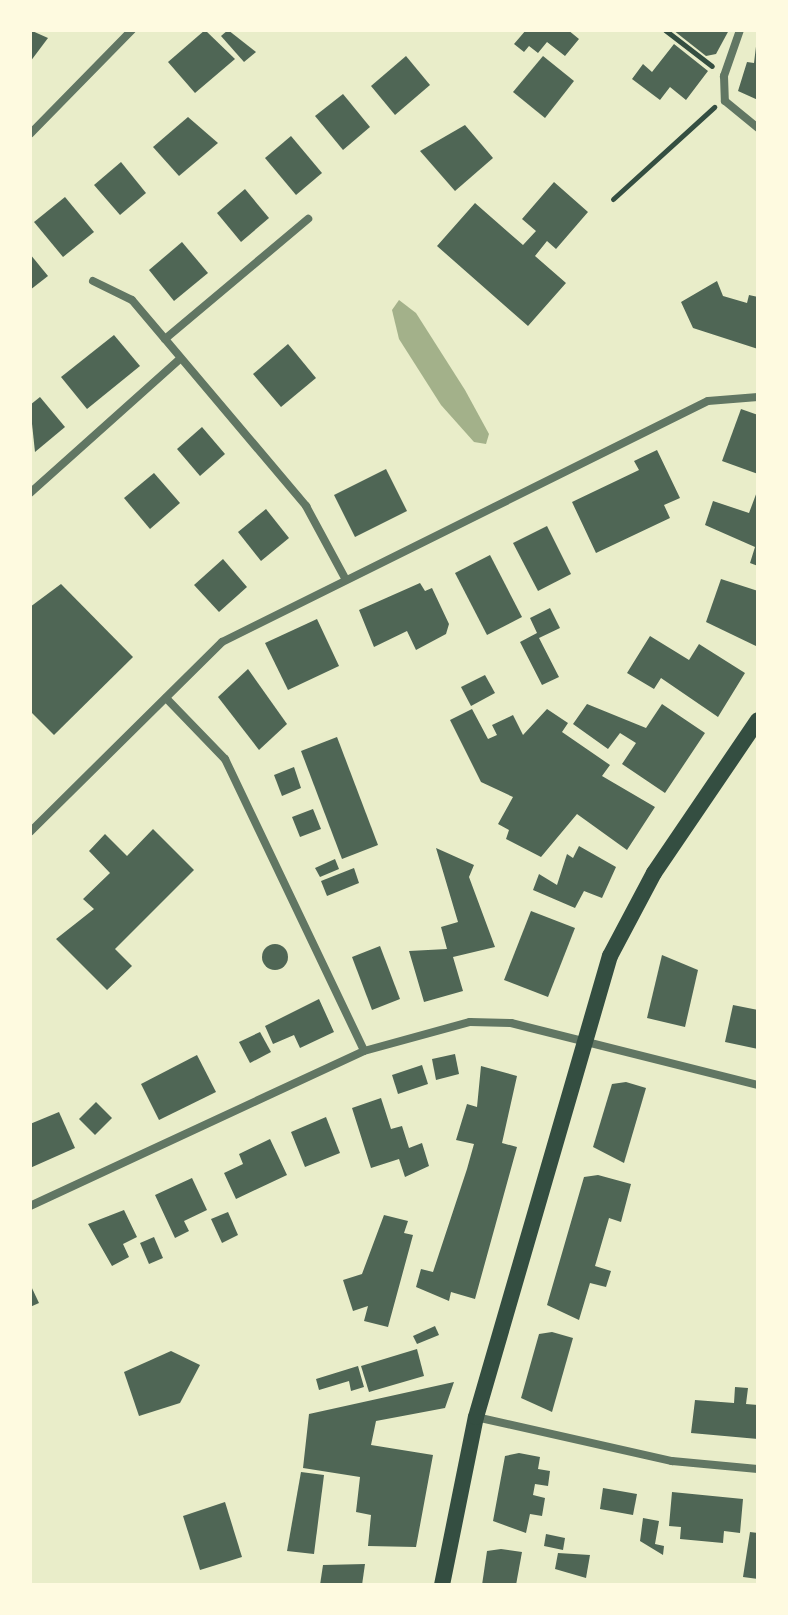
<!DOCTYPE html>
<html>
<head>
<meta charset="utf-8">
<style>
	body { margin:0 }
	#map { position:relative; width:788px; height:1615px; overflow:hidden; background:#e9edc9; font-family:Helvetica,sans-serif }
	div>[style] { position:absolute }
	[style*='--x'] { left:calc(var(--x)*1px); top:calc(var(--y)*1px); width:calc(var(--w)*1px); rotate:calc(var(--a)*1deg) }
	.water>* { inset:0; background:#a3b18a }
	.building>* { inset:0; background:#4f6655 }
	.round { border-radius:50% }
	.path>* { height:5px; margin:-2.5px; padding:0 2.5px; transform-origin:2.5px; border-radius:2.5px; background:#344e41 }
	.minor>* { height:8px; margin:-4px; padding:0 4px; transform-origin:4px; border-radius:4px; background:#617663 }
	.secondary>* { height:16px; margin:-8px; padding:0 8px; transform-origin:8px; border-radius:8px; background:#344e41 }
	span { translate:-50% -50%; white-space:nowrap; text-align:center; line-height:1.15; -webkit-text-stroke:6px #fefae0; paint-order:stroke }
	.frame { position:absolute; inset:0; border:32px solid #fefae0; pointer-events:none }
</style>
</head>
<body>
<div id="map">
	<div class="water">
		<i style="clip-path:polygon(399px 300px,416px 313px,465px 390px,489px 434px,486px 444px,474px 442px,441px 405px,399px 339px,392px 310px)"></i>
	</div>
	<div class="building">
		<i style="clip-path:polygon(30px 30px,48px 38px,30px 62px)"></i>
		<i style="clip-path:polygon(205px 30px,235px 59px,195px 93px,168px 62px)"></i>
		<i style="clip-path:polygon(228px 30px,256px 52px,244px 62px,221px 36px)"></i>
		<i style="clip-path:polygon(526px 30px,568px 30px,579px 39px,565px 56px,547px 42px,538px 53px,529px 46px,524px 52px,514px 44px)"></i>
		<i style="clip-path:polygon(673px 30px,729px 30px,716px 54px,706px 56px)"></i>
		<i style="clip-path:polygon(758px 30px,758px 100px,738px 91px,747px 62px,754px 63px)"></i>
		<i style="clip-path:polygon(674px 44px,708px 71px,686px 100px,670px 87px,660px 100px,632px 79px,643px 64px,652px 72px)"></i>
		<i style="clip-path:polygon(406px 56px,430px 85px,395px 115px,371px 86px)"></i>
		<i style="clip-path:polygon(543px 56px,574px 81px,545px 118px,513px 92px)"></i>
		<i style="clip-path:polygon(343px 94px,370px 127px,343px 150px,315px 116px)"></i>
		<i style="clip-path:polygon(188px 117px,218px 143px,179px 176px,153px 147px)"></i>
		<i style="clip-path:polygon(465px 125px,493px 158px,455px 191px,420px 151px)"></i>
		<i style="clip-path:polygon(291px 136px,322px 173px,296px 195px,265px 158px)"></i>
		<i style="clip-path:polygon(121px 162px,146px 193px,120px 215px,94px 185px)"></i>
		<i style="clip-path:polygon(554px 182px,588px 212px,556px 249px,547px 241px,535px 256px,566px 283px,528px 326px,437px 246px,475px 203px,523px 245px,536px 231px,522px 219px)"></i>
		<i style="clip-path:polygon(245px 189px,269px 218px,241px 242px,217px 213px)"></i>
		<i style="clip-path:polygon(65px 197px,94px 232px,63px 257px,34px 222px)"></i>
		<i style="clip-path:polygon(182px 242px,208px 273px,174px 301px,149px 270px)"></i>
		<i style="clip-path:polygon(30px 254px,48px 276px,30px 290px)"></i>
		<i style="clip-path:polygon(717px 281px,723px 296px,747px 303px,749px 295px,758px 297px,758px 349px,693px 328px,681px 302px)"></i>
		<i style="clip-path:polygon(114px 335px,140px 366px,87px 409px,61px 377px)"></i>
		<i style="clip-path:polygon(288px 344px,316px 378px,281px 407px,253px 374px)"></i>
		<i style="clip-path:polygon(40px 397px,65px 427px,35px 452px,30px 405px)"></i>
		<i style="clip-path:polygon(741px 409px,758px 415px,758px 474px,722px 461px)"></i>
		<i style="clip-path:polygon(202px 427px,225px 454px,200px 476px,177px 449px)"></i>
		<i style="clip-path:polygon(657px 450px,680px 498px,664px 505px,670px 518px,596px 553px,572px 502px,639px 470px,634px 461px)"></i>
		<i style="clip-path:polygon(386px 469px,407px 511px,355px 537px,334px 495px)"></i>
		<i style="clip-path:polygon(154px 473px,180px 503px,150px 529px,124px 498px)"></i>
		<i style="clip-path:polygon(758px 489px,758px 566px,750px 563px,755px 547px,705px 525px,713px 501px,749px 513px)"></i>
		<i style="clip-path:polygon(266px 509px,289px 538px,261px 561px,238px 532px)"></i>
		<i style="clip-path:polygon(547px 526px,571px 574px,538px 591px,513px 543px)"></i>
		<i style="clip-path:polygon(490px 555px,522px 617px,487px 635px,455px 573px)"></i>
		<i style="clip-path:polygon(223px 559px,247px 587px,219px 612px,194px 585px)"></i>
		<i style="clip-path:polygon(721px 579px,758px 591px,758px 647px,706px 622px)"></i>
		<i style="clip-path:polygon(420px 583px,425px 591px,432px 588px,449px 624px,446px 634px,416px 650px,407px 631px,374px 647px,359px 610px)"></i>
		<i style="clip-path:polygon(61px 584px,133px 657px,54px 735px,30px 711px,30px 607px)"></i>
		<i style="clip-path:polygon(550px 608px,560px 628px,539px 638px,559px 677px,542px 685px,520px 642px,537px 633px,530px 618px)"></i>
		<i style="clip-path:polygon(317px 619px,339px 666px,288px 690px,265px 643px)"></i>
		<i style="clip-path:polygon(650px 636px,689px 660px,699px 644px,745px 673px,718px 717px,661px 678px,654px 689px,627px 673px)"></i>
		<i style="clip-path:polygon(248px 669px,287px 724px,259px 750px,218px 697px)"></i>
		<i style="clip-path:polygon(485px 675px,495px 693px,471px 706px,461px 687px)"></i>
		<i style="clip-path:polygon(587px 704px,646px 728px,662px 704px,705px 733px,665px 793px,622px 764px,636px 743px,620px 733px,608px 749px,573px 724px)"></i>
		<i style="clip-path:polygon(472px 709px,488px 739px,497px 735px,492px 725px,513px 715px,523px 735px,547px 709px,568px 723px,562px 732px,610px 765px,602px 776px,655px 807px,627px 850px,577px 814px,541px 857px,506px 839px,509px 830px,498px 824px,513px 797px,481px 782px,450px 720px)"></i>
		<i style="clip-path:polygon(337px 737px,378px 845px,342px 859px,301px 751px)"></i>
		<i style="clip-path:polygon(294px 767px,301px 788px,282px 796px,274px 775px)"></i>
		<i style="clip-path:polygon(313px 809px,321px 829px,300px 837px,292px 817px)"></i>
		<i style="clip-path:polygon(153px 829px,194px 870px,115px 949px,132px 966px,107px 990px,56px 939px,94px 909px,83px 899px,110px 873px,89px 851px,105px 834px,127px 856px)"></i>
		<i style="clip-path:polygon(579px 846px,616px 867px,602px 898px,584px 891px,575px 908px,533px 890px,539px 874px,557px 885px,567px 854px,573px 858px)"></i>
		<i style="clip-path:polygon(436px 848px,474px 865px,469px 877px,495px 947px,453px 957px,463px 991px,424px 1002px,409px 951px,447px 949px,441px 927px,458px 922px)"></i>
		<i style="clip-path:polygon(335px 859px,339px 869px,320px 877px,315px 868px)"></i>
		<i style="clip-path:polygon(354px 868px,359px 883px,327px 896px,321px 881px)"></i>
		<i style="clip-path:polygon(531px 911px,575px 928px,548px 997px,504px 980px)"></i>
		<i class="round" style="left:262px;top:944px;width:26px;height:26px"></i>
		<i style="clip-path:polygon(380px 946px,400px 999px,372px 1010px,352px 957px)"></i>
		<i style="clip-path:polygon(662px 955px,698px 970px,685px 1027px,647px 1018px)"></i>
		<i style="clip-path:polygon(319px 999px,334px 1032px,300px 1048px,294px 1035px,273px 1044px,265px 1026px)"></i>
		<i style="clip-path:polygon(733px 1005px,758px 1010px,758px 1049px,725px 1042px)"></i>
		<i style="clip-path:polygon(260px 1032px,271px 1052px,250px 1063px,239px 1042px)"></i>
		<i style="clip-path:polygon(455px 1054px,459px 1074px,436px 1080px,432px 1059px)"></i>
		<i style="clip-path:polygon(197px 1055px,216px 1092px,159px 1120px,141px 1084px)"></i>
		<i style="clip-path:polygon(422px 1065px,428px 1084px,398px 1094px,392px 1075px)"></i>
		<i style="clip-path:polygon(481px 1066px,517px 1076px,502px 1143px,517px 1147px,475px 1299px,451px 1292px,449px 1301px,416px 1287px,421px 1269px,433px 1272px,467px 1169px,474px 1144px,456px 1140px,467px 1104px,477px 1107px)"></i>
		<i style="clip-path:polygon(626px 1082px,646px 1088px,624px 1163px,593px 1147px,612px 1084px)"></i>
		<i style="clip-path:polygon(381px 1098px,391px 1129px,402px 1126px,409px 1148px,422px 1143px,429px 1166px,405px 1177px,399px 1159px,371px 1168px,352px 1108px)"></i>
		<i style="clip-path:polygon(96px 1102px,112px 1118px,95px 1135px,79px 1119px)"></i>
		<i style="clip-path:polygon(59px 1112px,75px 1148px,30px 1168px,30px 1124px)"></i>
		<i style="clip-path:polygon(326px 1117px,340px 1153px,305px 1167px,291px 1132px)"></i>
		<i style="clip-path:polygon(270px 1139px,287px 1175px,236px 1199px,224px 1173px,243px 1164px,239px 1154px)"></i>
		<i style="clip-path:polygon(598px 1175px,631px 1184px,621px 1222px,609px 1218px,595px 1266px,611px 1271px,606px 1287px,590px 1283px,579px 1320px,547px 1305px,584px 1177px)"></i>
		<i style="clip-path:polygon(192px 1178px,207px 1210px,184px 1221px,189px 1231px,175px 1238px,155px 1195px)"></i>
		<i style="clip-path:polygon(124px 1210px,137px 1237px,123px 1244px,129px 1257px,112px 1266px,88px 1224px)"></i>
		<i style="clip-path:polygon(228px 1212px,238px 1235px,222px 1243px,211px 1219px)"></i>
		<i style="clip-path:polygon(384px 1215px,408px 1221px,404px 1233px,413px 1235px,388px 1327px,364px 1321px,368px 1306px,353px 1311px,343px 1280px,362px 1274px)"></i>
		<i style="clip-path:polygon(154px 1237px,163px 1258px,149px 1264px,140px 1243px)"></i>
		<i style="clip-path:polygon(30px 1284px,39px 1303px,30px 1307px)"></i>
		<i style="clip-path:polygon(435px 1326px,439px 1335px,417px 1344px,413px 1336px)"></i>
		<i style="clip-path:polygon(552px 1332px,573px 1338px,552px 1412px,521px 1398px,539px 1334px)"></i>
		<i style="clip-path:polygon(417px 1349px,424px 1376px,369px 1392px,361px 1366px)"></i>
		<i style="clip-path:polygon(171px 1351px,200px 1365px,180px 1403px,139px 1416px,124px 1372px)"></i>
		<i style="clip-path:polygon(358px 1366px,364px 1387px,351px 1391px,349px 1381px,319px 1390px,316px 1379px)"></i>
		<i style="clip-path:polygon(454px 1382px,445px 1408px,376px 1421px,371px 1445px,433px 1455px,416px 1547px,368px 1546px,371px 1515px,356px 1512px,360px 1477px,303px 1468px,309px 1414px)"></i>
		<i style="clip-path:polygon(735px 1387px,748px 1388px,746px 1404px,758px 1405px,758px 1439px,691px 1433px,695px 1400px,734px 1403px)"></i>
		<i style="clip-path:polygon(519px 1453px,540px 1457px,538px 1469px,550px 1471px,548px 1486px,535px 1484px,533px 1495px,545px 1498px,542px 1516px,530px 1514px,526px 1533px,493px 1521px,505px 1456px)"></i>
		<i style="clip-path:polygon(301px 1472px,324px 1475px,314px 1554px,287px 1551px)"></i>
		<i style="clip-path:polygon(603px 1488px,637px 1494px,633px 1515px,600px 1509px)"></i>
		<i style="clip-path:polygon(672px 1492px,743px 1499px,740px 1533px,724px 1531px,723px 1543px,680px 1539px,681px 1527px,669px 1526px)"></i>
		<i style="clip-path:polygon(225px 1502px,242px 1557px,200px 1570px,183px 1516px)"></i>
		<i style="clip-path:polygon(643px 1518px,659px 1521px,655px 1544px,664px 1546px,663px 1555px,640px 1541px)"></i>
		<i style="clip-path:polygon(750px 1532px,758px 1533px,758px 1579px,743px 1577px)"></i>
		<i style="clip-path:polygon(546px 1534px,565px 1538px,563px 1550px,544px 1546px)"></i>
		<i style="clip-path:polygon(501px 1549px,522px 1552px,516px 1585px,482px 1585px,487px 1551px)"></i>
		<i style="clip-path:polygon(558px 1553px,590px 1555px,586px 1578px,555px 1569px)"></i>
		<i style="clip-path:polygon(365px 1564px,362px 1585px,320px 1585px,323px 1565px)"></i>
	</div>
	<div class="path">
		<i style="--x:665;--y:30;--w:59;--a:37.5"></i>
		<i style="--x:613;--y:199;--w:137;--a:-42.3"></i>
	</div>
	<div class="minor">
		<i style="--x:740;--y:30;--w:49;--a:109.2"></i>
		<i style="--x:724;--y:76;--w:25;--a:88"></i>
		<i style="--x:725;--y:101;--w:43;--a:39.3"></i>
		<i style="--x:30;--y:134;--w:146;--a:-45.6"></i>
		<i style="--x:93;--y:281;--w:43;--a:26"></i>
		<i style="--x:132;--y:300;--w:51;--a:49.8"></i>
		<i style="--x:165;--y:339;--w:219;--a:49.8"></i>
		<i style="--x:306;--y:506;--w:82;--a:61.6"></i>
		<i style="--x:165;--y:339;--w:187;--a:-40"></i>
		<i style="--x:30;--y:493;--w:201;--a:-41.8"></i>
		<i style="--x:166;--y:698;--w:85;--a:46"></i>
		<i style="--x:225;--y:759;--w:323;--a:64.5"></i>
		<i style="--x:30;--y:832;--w:270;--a:-44.7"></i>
		<i style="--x:222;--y:642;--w:542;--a:-26.38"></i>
		<i style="--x:708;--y:401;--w:50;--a:-4.6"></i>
		<i style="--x:30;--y:1206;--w:368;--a:-24.9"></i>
		<i style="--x:364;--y:1051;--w:110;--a:-15.3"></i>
		<i style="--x:470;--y:1022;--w:41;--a:1.4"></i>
		<i style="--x:511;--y:1023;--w:255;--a:14.1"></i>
		<i style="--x:476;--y:1417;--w:201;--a:12.7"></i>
		<i style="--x:672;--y:1461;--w:86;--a:5.3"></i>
	</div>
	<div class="secondary">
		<i style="--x:442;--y:1585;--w:171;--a:-78.6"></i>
		<i style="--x:476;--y:1417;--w:480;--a:-73.8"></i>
		<i style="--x:610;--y:956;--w:94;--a:-62.1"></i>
		<i style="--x:654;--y:873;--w:185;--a:-55.8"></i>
	</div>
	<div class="frame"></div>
</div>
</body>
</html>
